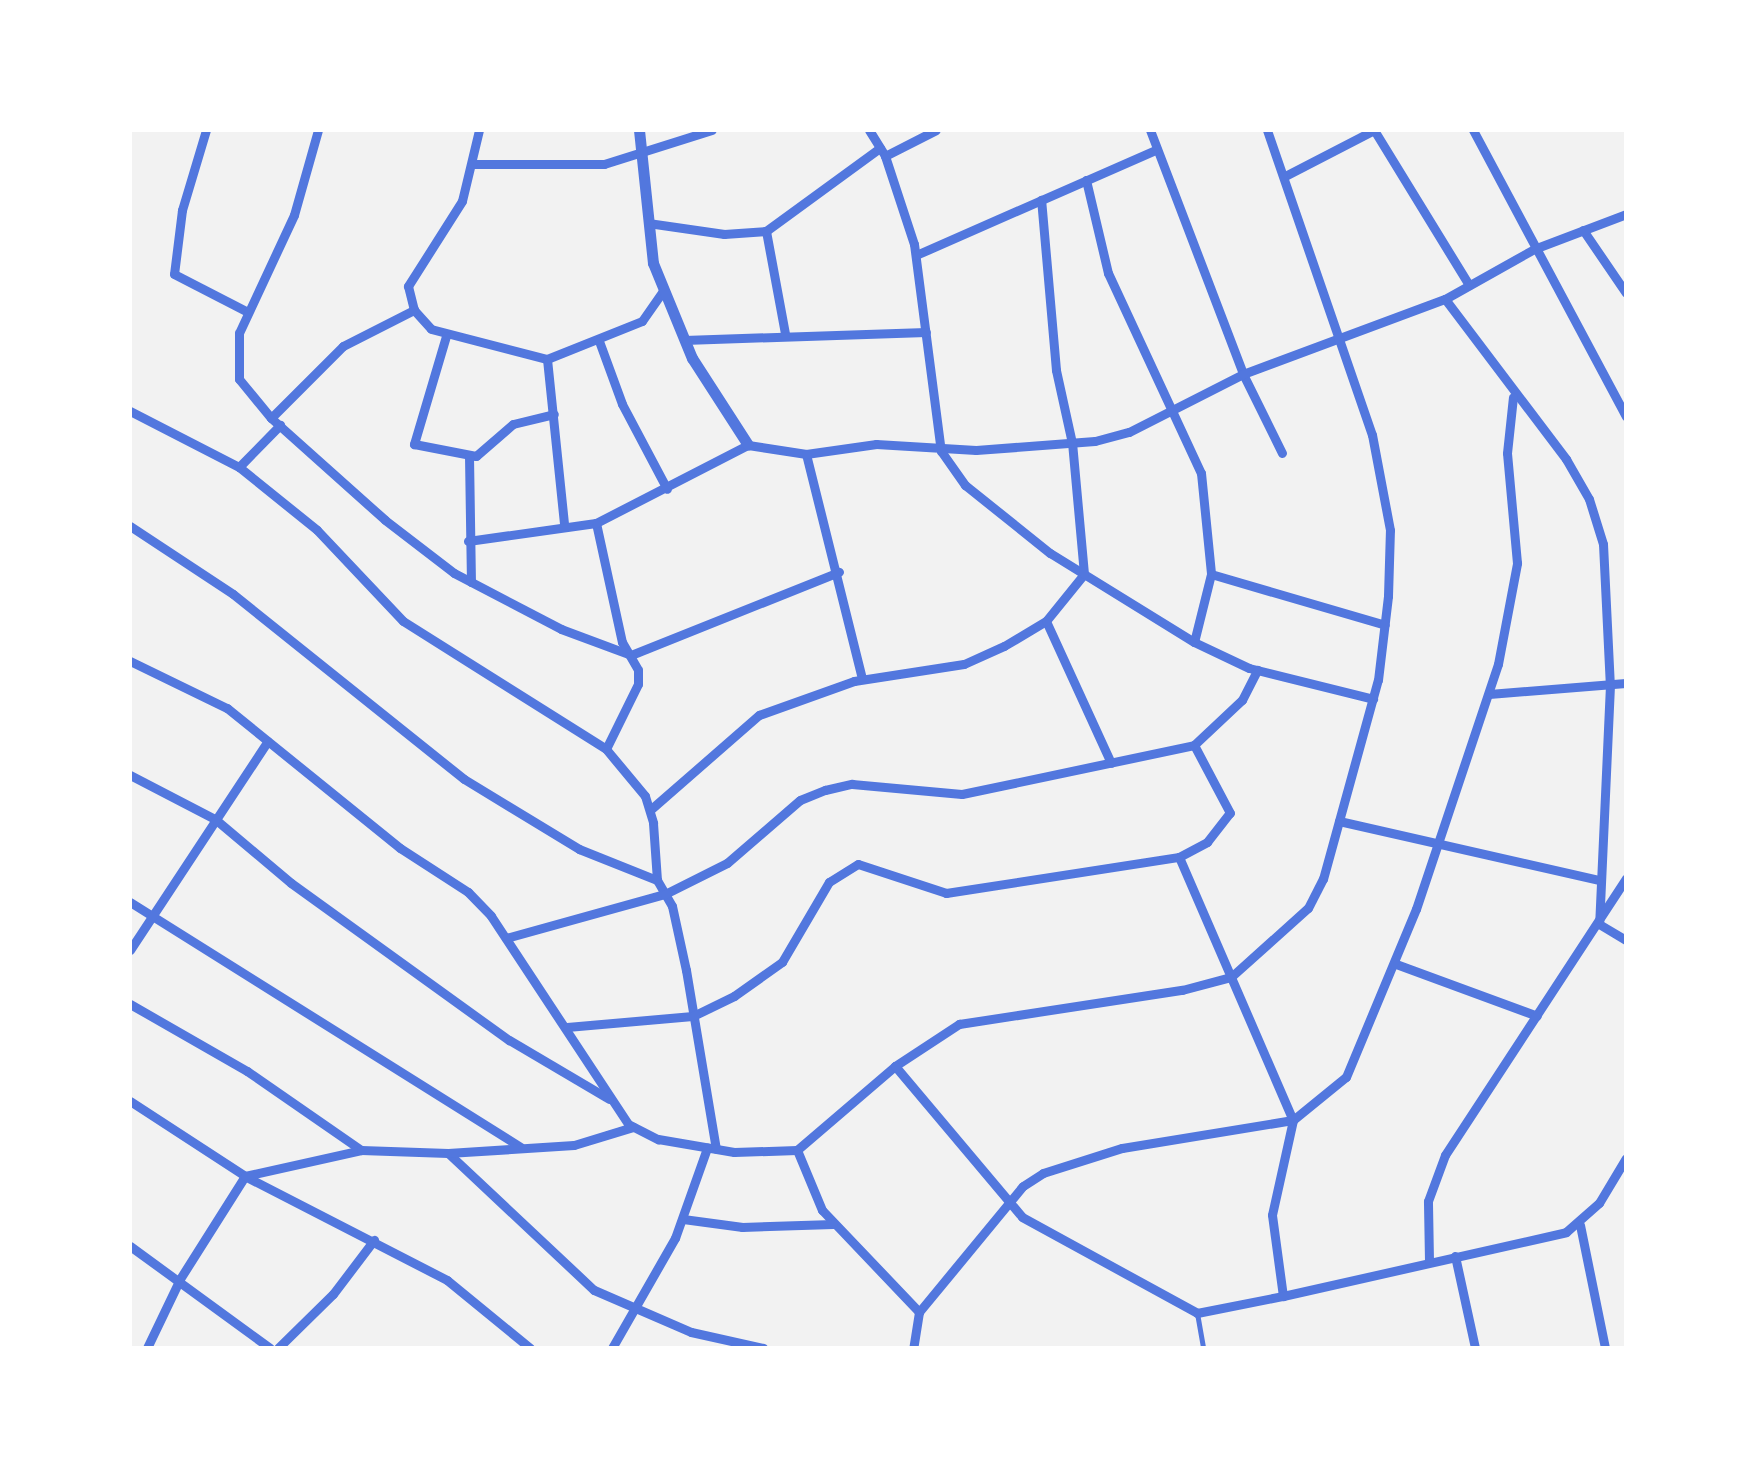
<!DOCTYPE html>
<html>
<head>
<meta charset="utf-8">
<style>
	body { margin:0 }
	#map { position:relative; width:1756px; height:1478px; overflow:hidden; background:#f2f2f2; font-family:"Sofia Sans Condensed",sans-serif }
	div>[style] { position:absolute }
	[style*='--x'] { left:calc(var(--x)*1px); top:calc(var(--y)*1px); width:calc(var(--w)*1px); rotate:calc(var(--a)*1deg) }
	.service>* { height:5px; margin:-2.5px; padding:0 2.5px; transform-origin:2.5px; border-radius:2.5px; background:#5277de }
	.minor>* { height:9px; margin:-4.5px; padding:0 4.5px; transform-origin:4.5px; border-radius:4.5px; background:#5277de }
	.tertiary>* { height:11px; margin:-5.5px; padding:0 5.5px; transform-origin:5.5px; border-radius:5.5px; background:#5277de }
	span { translate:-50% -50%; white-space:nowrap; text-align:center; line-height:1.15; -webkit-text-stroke:9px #fff; paint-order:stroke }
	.frame { position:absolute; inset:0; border:132px solid #fff; pointer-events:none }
</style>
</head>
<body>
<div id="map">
	<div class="service">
		<i style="--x:1197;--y:1313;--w:36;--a:80"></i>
	</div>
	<div class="minor">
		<i style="--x:206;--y:130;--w:84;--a:106.7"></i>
		<i style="--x:182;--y:210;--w:64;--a:97.1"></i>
		<i style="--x:174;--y:274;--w:83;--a:27.2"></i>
		<i style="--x:318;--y:130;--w:88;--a:105.8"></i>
		<i style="--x:294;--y:215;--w:130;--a:115"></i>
		<i style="--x:239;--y:333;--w:46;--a:90"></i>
		<i style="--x:239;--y:379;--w:50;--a:50.6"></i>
		<i style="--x:271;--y:418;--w:153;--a:41.8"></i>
		<i style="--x:385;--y:520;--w:87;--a:37.5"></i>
		<i style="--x:454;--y:573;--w:121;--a:27.6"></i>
		<i style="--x:561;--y:629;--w:75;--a:20.4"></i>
		<i style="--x:631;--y:655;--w:224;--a:-21.8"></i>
		<i style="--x:479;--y:130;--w:73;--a:103.5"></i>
		<i style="--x:462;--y:201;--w:101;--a:122.4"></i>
		<i style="--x:408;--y:286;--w:25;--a:76"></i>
		<i style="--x:414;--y:310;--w:25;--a:48"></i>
		<i style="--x:431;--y:329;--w:120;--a:14.5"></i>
		<i style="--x:547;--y:359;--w:102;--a:-21.8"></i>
		<i style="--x:642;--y:321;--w:37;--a:-55"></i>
		<i style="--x:869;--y:130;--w:31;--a:58"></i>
		<i style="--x:885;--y:156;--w:93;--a:71.8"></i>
		<i style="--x:914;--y:244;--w:209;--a:82.6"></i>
		<i style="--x:941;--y:451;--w:42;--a:54.8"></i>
		<i style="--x:965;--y:485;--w:109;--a:38.7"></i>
		<i style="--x:1050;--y:553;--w:169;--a:31.7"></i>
		<i style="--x:1194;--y:642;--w:61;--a:25.3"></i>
		<i style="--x:1249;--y:668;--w:128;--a:14"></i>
		<i style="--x:1150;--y:130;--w:261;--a:69.1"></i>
		<i style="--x:1243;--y:374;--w:88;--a:63.7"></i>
		<i style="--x:1473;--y:130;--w:325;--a:61.9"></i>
		<i style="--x:885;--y:156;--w:57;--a:-27"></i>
		<i style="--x:472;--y:164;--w:132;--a:0"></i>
		<i style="--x:604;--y:164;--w:113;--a:-17.5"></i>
		<i style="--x:1287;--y:175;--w:98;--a:-27.3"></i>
		<i style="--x:1374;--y:130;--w:182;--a:58.5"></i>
		<i style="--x:1086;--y:180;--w:96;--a:76.7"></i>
		<i style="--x:1108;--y:273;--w:221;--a:65.1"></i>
		<i style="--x:1201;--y:473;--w:101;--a:84.3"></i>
		<i style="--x:1211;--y:574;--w:70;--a:104"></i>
		<i style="--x:648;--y:223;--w:77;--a:8.2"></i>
		<i style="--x:724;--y:234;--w:42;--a:-4.1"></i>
		<i style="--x:766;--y:231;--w:141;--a:-36.1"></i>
		<i style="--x:1583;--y:230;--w:76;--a:55.7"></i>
		<i style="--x:766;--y:231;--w:105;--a:79.5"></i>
		<i style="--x:916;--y:255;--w:263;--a:-23.7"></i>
		<i style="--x:1445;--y:299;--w:201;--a:52.9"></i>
		<i style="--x:1566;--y:459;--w:46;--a:60.1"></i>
		<i style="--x:1589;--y:499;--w:47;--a:72.7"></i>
		<i style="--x:1603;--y:544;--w:141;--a:87.2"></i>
		<i style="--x:1610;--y:685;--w:239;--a:92.6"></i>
		<i style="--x:446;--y:336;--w:113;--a:106.5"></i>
		<i style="--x:414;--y:444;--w:63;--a:11"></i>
		<i style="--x:476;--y:456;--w:49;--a:-40.9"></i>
		<i style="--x:513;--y:424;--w:42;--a:-13.7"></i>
		<i style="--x:684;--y:340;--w:242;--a:-1.9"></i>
		<i style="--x:599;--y:341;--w:67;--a:69.9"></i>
		<i style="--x:622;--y:404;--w:96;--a:62.1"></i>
		<i style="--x:547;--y:359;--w:166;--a:84.1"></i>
		<i style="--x:130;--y:411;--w:123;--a:27.2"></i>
		<i style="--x:239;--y:467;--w:100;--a:38.9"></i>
		<i style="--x:317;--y:530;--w:125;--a:46.6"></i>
		<i style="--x:403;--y:621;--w:240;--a:32.2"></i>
		<i style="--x:271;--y:418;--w:102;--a:-45"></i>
		<i style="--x:343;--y:346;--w:80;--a:-26.9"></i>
		<i style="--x:806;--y:454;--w:232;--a:76"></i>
		<i style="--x:469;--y:456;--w:126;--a:89.1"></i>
		<i style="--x:239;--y:467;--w:59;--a:-45.7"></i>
		<i style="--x:596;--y:523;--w:122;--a:77.7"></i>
		<i style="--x:622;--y:642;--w:32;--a:60"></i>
		<i style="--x:638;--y:670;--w:14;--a:90"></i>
		<i style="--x:638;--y:684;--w:72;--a:116.2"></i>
		<i style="--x:606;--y:749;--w:61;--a:50.3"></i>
		<i style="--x:645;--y:796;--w:28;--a:73"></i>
		<i style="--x:653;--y:823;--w:57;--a:86"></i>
		<i style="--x:657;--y:880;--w:30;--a:60"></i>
		<i style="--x:672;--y:906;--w:66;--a:77.7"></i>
		<i style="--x:686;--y:970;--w:181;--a:80.5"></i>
		<i style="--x:130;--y:526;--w:123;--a:33.4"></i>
		<i style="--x:233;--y:594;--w:296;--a:38.7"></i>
		<i style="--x:464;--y:779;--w:135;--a:31.3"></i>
		<i style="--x:579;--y:849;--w:84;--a:21.7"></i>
		<i style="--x:468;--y:541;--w:129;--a:-8"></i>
		<i style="--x:596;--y:523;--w:171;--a:-27.2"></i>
		<i style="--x:748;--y:445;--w:59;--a:8.8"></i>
		<i style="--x:806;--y:454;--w:71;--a:-8.1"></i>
		<i style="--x:876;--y:444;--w:100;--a:3.4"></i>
		<i style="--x:976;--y:450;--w:119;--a:-4.3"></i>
		<i style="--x:1095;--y:441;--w:35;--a:-15"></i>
		<i style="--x:1129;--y:432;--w:128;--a:-27"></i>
		<i style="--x:1243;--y:374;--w:215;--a:-20.4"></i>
		<i style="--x:1445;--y:299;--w:102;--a:-29.3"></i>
		<i style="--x:1534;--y:249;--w:98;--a:-20.8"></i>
		<i style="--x:1211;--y:574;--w:181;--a:16.3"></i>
		<i style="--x:1046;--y:621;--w:156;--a:65.4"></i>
		<i style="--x:130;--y:661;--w:108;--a:25.9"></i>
		<i style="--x:227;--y:708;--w:223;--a:39"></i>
		<i style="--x:400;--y:848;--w:81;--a:32.9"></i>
		<i style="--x:468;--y:892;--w:33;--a:46"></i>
		<i style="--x:491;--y:916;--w:249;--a:56.6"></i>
		<i style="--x:628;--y:1124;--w:34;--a:27"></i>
		<i style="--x:658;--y:1139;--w:77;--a:9.7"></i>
		<i style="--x:734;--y:1152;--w:63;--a:-1.8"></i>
		<i style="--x:797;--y:1150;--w:129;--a:-40.6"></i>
		<i style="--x:895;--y:1066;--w:77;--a:-33.3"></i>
		<i style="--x:959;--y:1024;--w:226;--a:-8.7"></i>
		<i style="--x:1182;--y:990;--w:51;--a:-14.9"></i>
		<i style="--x:1231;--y:977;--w:103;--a:-41.9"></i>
		<i style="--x:1308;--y:908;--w:33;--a:-63"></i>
		<i style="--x:1323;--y:879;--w:206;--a:-74.6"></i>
		<i style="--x:1378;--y:680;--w:85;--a:-83.2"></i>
		<i style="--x:1388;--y:596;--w:66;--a:-88.3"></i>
		<i style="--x:1390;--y:530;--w:97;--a:-100.7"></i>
		<i style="--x:1372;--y:435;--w:323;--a:-109"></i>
		<i style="--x:1489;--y:694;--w:137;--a:-4.6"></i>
		<i style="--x:130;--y:775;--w:96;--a:27.4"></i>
		<i style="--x:215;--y:819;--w:99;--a:40.1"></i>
		<i style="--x:291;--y:883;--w:269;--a:35.8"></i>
		<i style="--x:509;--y:1040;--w:116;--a:30.5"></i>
		<i style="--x:650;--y:810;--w:145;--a:-41.1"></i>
		<i style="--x:759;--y:715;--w:101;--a:-19.7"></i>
		<i style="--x:854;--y:681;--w:111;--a:-8.8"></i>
		<i style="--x:964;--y:664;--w:44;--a:-24.2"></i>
		<i style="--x:1004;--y:646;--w:49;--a:-30.8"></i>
		<i style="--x:1046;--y:621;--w:60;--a:-51"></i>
		<i style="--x:1084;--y:574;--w:132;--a:-95.2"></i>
		<i style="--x:1072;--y:443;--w:75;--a:-102.4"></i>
		<i style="--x:1056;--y:370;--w:171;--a:-95"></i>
		<i style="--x:1339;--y:821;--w:266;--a:12.8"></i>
		<i style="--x:1179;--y:857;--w:287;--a:66.6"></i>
		<i style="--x:1293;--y:1120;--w:97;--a:102.5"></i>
		<i style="--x:1272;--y:1215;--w:82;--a:82.3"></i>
		<i style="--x:1283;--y:1296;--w:290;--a:-12.7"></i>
		<i style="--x:1566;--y:1232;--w:44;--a:-41.3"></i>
		<i style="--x:1599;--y:1203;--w:52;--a:-59"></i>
		<i style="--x:130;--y:902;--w:461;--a:32.1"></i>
		<i style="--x:1599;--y:924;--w:31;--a:31"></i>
		<i style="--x:506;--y:938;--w:165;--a:-15.5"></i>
		<i style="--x:665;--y:894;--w:69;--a:-26.6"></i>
		<i style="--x:727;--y:863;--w:96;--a:-40.8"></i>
		<i style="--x:800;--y:800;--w:27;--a:-22"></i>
		<i style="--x:825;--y:790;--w:28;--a:-13"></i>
		<i style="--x:852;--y:784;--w:110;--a:5.2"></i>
		<i style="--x:962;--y:794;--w:237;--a:-11.9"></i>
		<i style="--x:1194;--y:745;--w:66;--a:-43.2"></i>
		<i style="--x:1242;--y:700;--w:34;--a:-63"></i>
		<i style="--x:130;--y:950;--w:250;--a:-56.6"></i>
		<i style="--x:1396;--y:964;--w:150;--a:20.2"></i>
		<i style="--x:130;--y:1004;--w:135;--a:29.8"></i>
		<i style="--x:247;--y:1071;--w:139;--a:34.7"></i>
		<i style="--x:567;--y:1027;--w:126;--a:-5"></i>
		<i style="--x:693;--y:1016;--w:46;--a:-26"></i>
		<i style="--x:734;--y:996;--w:59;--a:-35.3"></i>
		<i style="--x:782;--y:962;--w:93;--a:-59.6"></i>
		<i style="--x:829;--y:882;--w:34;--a:-32"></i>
		<i style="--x:858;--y:864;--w:93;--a:18.2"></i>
		<i style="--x:946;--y:893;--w:236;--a:-8.8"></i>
		<i style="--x:1179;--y:857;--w:32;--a:-28"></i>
		<i style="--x:1207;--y:842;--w:37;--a:-52"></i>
		<i style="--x:1230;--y:813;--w:77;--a:-117.9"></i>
		<i style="--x:895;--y:1066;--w:197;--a:49.9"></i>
		<i style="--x:1022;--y:1217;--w:200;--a:28.7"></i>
		<i style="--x:1197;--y:1313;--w:88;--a:-11.2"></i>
		<i style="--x:130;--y:1101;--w:137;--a:33.1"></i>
		<i style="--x:245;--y:1176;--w:122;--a:122.3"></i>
		<i style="--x:180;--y:1279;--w:76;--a:115.6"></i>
		<i style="--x:797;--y:1150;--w:65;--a:67.4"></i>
		<i style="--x:822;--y:1210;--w:141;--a:46.4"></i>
		<i style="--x:919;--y:1312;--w:36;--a:99"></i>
		<i style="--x:448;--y:1153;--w:200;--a:43.2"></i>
		<i style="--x:594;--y:1290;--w:106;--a:23.4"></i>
		<i style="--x:691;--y:1332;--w:74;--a:12.5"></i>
		<i style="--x:683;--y:1219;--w:60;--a:7.7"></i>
		<i style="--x:742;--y:1227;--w:91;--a:-1.9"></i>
		<i style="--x:1580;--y:1225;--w:126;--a:78.5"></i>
		<i style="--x:130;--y:1246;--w:173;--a:36.1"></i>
		<i style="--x:1455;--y:1256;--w:94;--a:77.7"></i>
		<i style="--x:1429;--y:1261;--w:60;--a:-91"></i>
		<i style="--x:1428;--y:1201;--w:49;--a:-69.7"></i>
		<i style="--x:1445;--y:1155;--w:331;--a:-56.8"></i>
		<i style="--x:919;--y:1312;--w:163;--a:-50.5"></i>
		<i style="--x:1023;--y:1186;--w:24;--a:-33"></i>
		<i style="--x:1043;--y:1173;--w:83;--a:-17.6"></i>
		<i style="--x:1122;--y:1148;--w:173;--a:-9.3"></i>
		<i style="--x:1293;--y:1120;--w:68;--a:-39.1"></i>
		<i style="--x:1346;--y:1077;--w:182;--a:-67.4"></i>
		<i style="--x:1416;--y:909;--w:258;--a:-71.5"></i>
		<i style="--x:1498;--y:664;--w:103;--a:-79.3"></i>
		<i style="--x:1517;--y:563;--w:110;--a:-95.2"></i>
		<i style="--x:1507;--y:453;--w:56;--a:-83.9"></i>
		<i style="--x:278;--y:1348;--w:77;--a:-44.5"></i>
		<i style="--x:333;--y:1294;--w:68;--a:-52.8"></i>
		<i style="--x:530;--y:1348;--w:107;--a:-140.7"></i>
		<i style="--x:447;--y:1280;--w:227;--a:-152.8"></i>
		<i style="--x:245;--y:1176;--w:119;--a:-12.6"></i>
		<i style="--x:361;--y:1150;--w:87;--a:2"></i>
		<i style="--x:448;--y:1153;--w:126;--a:-3.6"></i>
		<i style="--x:574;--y:1145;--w:62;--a:-17"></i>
		<i style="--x:612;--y:1348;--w:127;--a:-60.2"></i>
		<i style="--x:675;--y:1238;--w:96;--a:-70.4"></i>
	</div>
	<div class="tertiary">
		<i style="--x:639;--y:130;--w:134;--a:84"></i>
		<i style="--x:653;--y:263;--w:103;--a:67.7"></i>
		<i style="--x:692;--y:358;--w:103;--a:57.2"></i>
	</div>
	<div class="frame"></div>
</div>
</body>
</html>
